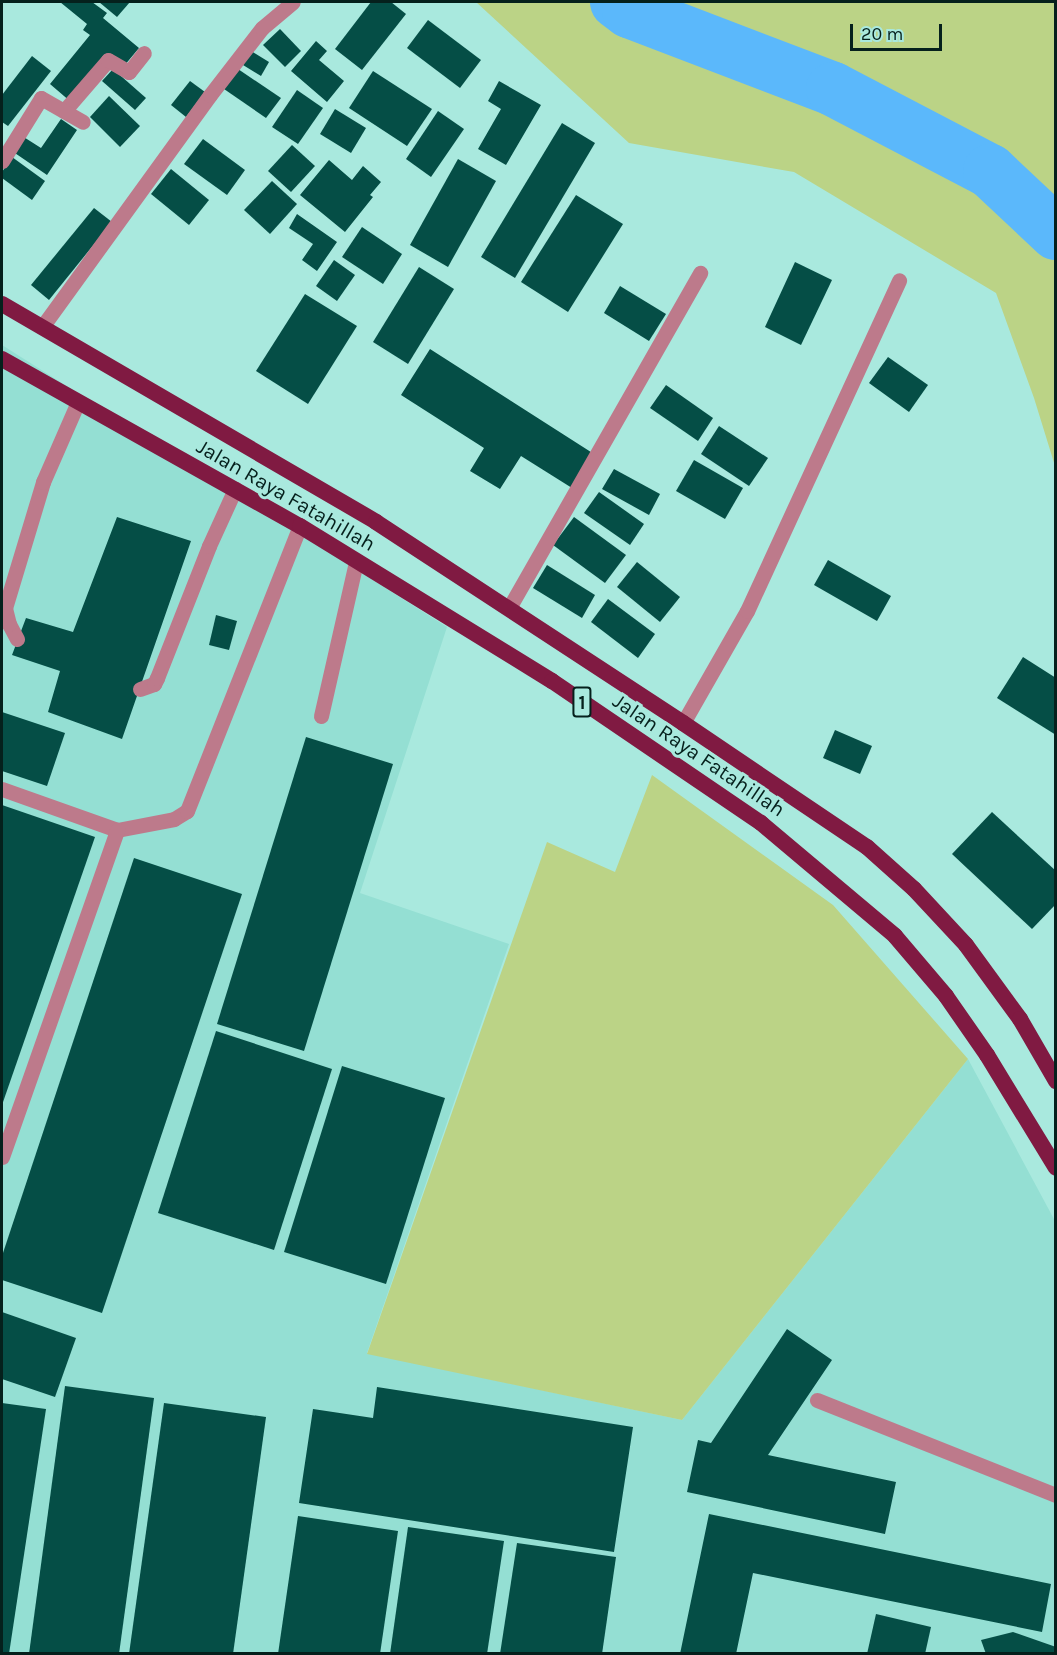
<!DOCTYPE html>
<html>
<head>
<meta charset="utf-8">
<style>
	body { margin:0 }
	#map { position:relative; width:1057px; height:1655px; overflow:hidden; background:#a9e9de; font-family:Karla,sans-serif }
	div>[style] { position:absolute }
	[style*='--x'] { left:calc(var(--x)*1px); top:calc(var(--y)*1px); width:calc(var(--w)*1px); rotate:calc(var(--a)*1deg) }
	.built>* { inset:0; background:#94dfd3 }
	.green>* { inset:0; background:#bbd386 }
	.river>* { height:54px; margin:-27px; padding:0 27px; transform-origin:27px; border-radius:27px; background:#5bb8fb }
	.building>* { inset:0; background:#054e46 }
	.service>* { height:15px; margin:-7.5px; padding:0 7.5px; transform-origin:7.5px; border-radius:7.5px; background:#bd7a8b }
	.minor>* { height:15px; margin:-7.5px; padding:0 7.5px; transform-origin:7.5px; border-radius:7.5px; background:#bd7a8b }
	.trunk>* { height:16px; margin:-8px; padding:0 8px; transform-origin:8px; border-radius:8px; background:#801a42 }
	span { translate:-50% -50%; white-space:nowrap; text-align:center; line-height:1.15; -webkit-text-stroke:6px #a9e9de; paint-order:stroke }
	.shield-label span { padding:2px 4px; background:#a9e9de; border:2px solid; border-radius:4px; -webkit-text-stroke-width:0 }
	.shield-label { font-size:20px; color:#05201c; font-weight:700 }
	.street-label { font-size:21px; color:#05201c }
	.frame { position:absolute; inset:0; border:3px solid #05201c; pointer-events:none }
	.scale { position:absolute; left:850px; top:24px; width:92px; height:27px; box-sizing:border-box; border:3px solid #05201c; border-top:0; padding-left:8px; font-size:18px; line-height:21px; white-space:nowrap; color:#05201c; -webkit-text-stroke:4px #a9e9de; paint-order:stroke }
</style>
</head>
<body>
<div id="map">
	<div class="built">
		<i style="clip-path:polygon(2px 345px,447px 627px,360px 893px,509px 944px,367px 1353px,682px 1420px,968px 1059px,1055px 1221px,1055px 1653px,2px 1653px)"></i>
	</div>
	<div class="green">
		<i style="clip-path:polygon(476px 2px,1055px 2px,1055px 466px,1034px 398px,996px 293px,794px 172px,629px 143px)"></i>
		<i style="clip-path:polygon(652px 775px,833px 905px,968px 1059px,682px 1420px,367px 1354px,547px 842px,615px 872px)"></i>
	</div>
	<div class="river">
		<i style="--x:617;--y:2;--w:15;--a:37"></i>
		<i style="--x:629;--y:11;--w:218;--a:20.9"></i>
		<i style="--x:833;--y:89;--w:177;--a:27.6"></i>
		<i style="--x:990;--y:171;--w:91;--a:43.2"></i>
	</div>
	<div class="building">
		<i style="clip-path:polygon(60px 2px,92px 2px,107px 13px,103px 18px,139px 48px,124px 66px,110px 54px,71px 102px,50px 84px,90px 35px,83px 30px,87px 24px)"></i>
		<i style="clip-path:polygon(99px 2px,130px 2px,117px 17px)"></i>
		<i style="clip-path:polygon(371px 2px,391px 2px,406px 14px,362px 70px,335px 49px)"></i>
		<i style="clip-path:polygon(428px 20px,481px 60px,460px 88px,407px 48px)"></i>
		<i style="clip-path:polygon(280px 29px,301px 51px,285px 67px,263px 45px)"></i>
		<i style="clip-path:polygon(316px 41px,327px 51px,319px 60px,344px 81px,327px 102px,291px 71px)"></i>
		<i style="clip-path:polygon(251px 51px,269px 62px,261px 76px,243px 65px)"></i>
		<i style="clip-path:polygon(32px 56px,51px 71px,8px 126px,2px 122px,2px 95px)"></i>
		<i style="clip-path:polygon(113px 69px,146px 98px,135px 110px,102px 81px)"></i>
		<i style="clip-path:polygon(238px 69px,281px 98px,266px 118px,224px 89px)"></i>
		<i style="clip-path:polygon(373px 71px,432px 109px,407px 146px,349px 108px)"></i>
		<i style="clip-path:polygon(190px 81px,205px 92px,186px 117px,171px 105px)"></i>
		<i style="clip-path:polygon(499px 81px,541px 105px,506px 165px,478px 149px,501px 109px,488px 101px)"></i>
		<i style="clip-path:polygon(297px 90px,323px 108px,298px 144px,272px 127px)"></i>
		<i style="clip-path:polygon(109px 96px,140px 126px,120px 147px,90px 117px)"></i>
		<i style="clip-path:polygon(335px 109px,366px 128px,351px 153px,320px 134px)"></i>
		<i style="clip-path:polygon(438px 111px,464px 129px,431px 177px,406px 159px)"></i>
		<i style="clip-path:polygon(61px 119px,77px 130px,47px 175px,9px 149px,19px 134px,41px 148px)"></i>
		<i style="clip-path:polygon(562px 123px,595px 143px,515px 278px,481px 257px)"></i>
		<i style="clip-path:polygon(203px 139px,245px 170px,227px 195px,184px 164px)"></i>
		<i style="clip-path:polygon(292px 145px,315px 166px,291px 192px,268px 171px)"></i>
		<i style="clip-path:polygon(12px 157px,45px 181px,32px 200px,2px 178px,2px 172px)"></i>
		<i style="clip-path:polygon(458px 159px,496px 181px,448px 267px,410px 245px)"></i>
		<i style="clip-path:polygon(329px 160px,352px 180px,363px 166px,381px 182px,370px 195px,373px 197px,345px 232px,300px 195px)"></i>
		<i style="clip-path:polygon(171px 169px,209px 200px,189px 225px,151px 194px)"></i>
		<i style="clip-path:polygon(272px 181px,297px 204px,270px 234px,244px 210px)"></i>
		<i style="clip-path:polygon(576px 195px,623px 224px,568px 312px,521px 282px)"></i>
		<i style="clip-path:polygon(94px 208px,112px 222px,49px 300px,31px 285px)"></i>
		<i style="clip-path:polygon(297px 214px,337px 242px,317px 271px,302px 260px,313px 244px,289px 228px)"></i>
		<i style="clip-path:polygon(362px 227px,402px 254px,383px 284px,342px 257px)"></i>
		<i style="clip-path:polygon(334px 260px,355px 275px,337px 301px,316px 286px)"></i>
		<i style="clip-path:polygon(795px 262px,832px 280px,801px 345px,765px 327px)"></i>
		<i style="clip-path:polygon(419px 267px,454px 289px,408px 364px,373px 342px)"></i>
		<i style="clip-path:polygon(620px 286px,666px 314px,649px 341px,604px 313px)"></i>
		<i style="clip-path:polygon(305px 294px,357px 326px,308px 404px,256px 371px)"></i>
		<i style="clip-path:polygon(430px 349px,594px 454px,572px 488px,521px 456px,500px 489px,470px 471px,484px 448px,401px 395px)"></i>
		<i style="clip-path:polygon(888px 357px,928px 385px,909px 412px,869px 383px)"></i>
		<i style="clip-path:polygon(666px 385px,713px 418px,698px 441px,650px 408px)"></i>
		<i style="clip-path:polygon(719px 426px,768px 458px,749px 486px,701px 454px)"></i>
		<i style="clip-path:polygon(694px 460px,743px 488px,725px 519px,676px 491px)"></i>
		<i style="clip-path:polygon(614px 469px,660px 494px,649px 515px,602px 489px)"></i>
		<i style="clip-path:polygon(599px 492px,644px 524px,630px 545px,584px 513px)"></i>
		<i style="clip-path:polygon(117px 517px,191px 541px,122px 739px,48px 712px,60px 671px,12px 655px,26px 618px,73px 632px)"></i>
		<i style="clip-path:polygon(574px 517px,626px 555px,605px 583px,553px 545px)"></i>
		<i style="clip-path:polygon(828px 560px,891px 596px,877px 621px,814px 585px)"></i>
		<i style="clip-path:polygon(637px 562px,680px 597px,660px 622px,617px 587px)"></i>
		<i style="clip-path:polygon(547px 565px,595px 595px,582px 618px,533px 588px)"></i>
		<i style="clip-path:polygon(608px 599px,655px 634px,638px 658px,591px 622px)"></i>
		<i style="clip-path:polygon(216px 615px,237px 621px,229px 650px,209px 645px)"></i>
		<i style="clip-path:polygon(1023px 657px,1056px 678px,1056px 735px,997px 698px)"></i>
		<i style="clip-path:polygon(2px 712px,65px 733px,47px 786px,2px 771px)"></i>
		<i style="clip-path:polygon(835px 730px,872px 746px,860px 774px,823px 758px)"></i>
		<i style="clip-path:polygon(306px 737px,393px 764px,304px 1051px,217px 1024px)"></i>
		<i style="clip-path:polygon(2px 805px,95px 837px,2px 1105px)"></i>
		<i style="clip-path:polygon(992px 812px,1056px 871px,1056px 904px,1032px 929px,952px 854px)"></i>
		<i style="clip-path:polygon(134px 858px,242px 894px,102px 1313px,2px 1280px,2px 1256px)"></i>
		<i style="clip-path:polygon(216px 1031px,332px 1069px,274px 1250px,158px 1213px)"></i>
		<i style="clip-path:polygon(342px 1066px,445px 1098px,386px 1284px,284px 1252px)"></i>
		<i style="clip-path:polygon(2px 1312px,76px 1338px,55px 1397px,2px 1379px)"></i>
		<i style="clip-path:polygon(787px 1329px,832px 1360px,768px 1455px,896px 1482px,885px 1534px,687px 1492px,698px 1440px,711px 1443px)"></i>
		<i style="clip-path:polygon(65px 1386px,154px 1398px,119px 1654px,29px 1654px)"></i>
		<i style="clip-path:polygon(377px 1387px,633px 1427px,614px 1552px,299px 1503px,313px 1409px,373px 1418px)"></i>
		<i style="clip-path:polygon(2px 1403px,46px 1409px,9px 1654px,2px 1654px)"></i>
		<i style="clip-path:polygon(164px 1403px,266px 1417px,233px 1654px,129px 1654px)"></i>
		<i style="clip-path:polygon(709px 1514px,1051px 1584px,1042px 1632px,753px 1573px,736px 1654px,680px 1654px)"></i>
		<i style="clip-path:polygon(298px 1516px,398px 1531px,380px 1654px,278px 1654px)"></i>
		<i style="clip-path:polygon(408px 1527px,504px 1541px,487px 1654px,390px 1654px)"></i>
		<i style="clip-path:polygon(517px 1543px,616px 1557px,602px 1654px,500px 1654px)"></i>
		<i style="clip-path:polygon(876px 1614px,931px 1627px,925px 1654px,867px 1654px)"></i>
		<i style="clip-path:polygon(1013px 1632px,1056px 1647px,1056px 1654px,986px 1654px,981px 1640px)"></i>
	</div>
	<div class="service">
		<i style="--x:17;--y:639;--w:17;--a:-118"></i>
		<i style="--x:9;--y:624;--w:16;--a:-104"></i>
		<i style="--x:5;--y:608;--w:132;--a:-73.2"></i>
		<i style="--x:43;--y:482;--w:87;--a:-66.4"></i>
		<i style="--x:140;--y:689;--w:15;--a:-20"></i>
		<i style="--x:154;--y:684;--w:7;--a:-63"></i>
		<i style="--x:157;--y:678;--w:142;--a:-68.5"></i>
		<i style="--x:209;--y:546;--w:63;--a:-65.5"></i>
		<i style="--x:321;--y:716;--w:158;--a:-77.2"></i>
		<i style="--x:2;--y:789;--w:122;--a:19.6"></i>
		<i style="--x:117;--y:830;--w:58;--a:-10.9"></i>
		<i style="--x:174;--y:819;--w:15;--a:-32"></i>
		<i style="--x:187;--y:811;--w:307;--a:-68.4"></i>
		<i style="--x:2;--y:1157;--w:347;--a:-70.6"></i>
		<i style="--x:817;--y:1400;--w:257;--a:21.7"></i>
	</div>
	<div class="minor">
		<i style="--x:64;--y:111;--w:67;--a:-49.2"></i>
		<i style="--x:108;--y:60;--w:24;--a:30"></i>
		<i style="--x:129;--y:72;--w:24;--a:-52"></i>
		<i style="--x:2;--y:161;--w:74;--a:-58.2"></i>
		<i style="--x:41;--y:98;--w:48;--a:29.7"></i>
		<i style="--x:42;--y:327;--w:286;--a:-54.1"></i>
		<i style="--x:210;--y:95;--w:85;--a:-52.2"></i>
		<i style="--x:262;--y:28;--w:40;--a:-40"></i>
		<i style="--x:509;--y:608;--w:386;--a:-60.3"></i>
		<i style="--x:683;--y:723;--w:129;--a:-60.3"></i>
		<i style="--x:747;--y:611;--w:364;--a:-65.3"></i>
	</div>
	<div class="trunk">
		<i style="--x:2;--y:304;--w:433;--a:30.2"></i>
		<i style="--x:376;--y:522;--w:367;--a:33.2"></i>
		<i style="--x:683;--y:723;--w:222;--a:34"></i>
		<i style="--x:867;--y:847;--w:63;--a:41.8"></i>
		<i style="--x:914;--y:889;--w:76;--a:47.1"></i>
		<i style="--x:966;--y:945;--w:92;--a:53.9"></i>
		<i style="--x:1020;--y:1019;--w:72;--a:59.9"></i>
		<i style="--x:2;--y:359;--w:342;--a:29.3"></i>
		<i style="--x:300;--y:526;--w:296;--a:31.6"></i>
		<i style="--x:552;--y:681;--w:253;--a:34.2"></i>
		<i style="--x:761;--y:823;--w:175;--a:40.1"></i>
		<i style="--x:895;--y:936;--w:79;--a:49.6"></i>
		<i style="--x:946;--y:996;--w:72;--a:55.2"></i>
		<i style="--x:987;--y:1055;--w:132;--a:58.6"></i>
	</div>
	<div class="shield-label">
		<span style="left:582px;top:702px">1</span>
	</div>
	<div class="street-label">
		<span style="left:286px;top:495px;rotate:30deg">Jalan Raya Fatahillah</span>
		<span style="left:699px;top:755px;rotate:34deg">Jalan Raya Fatahillah</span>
	</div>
	<div class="frame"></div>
	<div class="scale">20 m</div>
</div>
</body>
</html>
